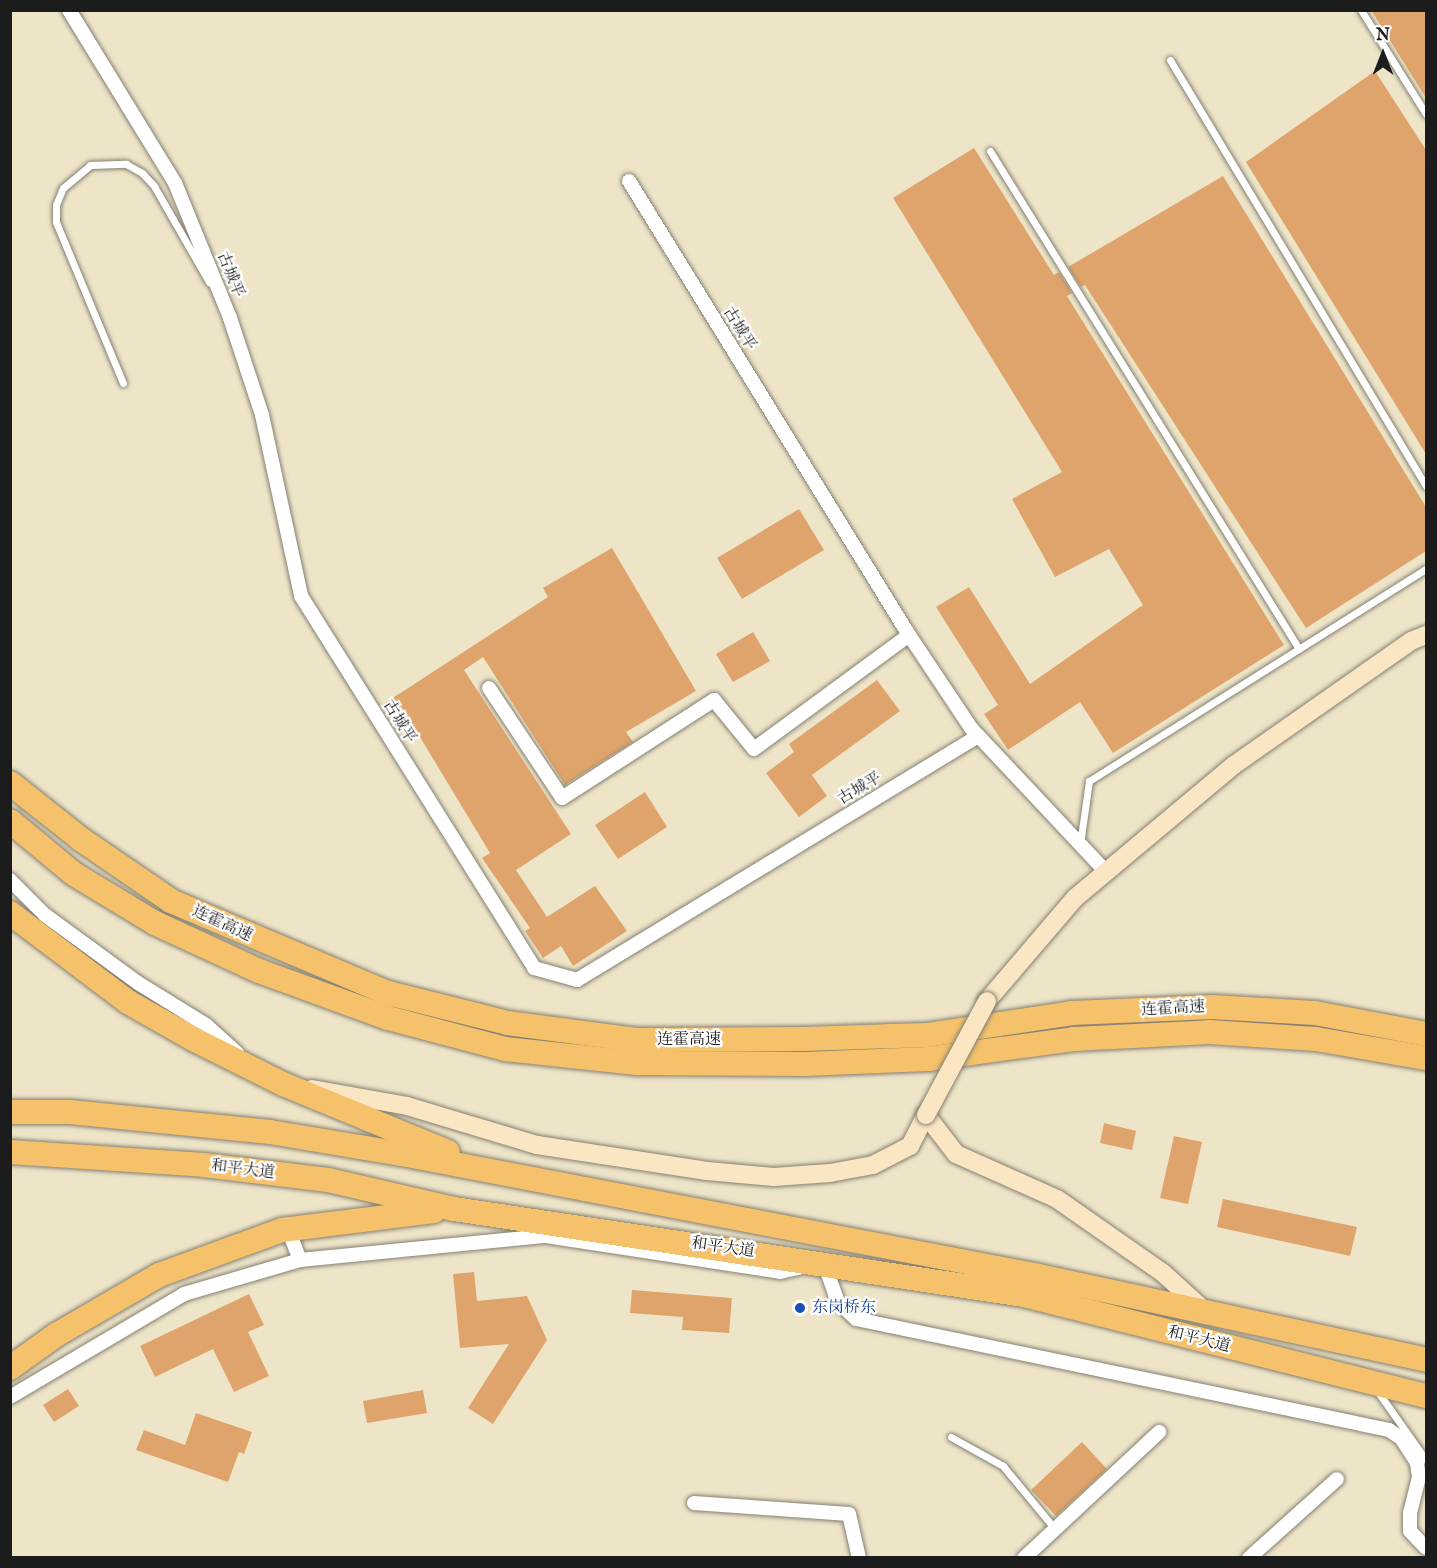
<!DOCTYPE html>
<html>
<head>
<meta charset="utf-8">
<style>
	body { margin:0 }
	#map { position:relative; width:1437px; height:1568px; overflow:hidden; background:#eee5c9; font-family:"IM FELL English","Noto Serif SC",serif }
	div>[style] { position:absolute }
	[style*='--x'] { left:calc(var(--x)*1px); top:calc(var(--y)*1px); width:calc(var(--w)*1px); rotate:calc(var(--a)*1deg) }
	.building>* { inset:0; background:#dfa46c }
	.roads { filter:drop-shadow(0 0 2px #858072) drop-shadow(0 0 2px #858072) }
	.lane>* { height:7px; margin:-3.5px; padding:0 3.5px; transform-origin:3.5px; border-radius:3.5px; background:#fff }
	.street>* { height:14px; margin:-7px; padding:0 7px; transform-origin:7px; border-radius:7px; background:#fff }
	.secondary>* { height:18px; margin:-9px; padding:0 9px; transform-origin:9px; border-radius:9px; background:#fbe6c4 }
	.highway>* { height:24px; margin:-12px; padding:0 12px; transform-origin:12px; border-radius:12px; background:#f5c16b }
	.bridges { filter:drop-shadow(0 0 2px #858072) drop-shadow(0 0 2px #858072) }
	.secondary-bridge>* { height:18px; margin:-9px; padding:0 9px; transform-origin:9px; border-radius:9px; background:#fbe6c4 }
	.dots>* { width:16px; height:16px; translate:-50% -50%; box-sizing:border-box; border:3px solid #fff; border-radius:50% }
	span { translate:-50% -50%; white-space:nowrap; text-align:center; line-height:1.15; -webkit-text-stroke:4.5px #fff; paint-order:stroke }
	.street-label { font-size:16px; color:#1c1c1c }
	.transit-label { font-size:16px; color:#164399 }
	.left { translate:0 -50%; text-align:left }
	.frame { position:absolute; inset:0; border:12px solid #1c1c1c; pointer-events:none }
	.north { position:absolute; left:1353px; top:24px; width:60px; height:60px; -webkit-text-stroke:4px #fff; paint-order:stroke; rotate:0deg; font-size:16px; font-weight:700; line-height:24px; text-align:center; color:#1c1c1c }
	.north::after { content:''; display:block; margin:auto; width:21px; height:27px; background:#1c1c1c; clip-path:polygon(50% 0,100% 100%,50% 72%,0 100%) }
</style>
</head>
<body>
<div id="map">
	<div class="building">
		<i style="clip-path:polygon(1371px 10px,1426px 10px,1426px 98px)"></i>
		<i style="clip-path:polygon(1375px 71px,1426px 150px,1426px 454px,1246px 162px)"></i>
		<i style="clip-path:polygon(974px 148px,1054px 275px,1059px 272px,1072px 293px,1067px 296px,1284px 645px,1113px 753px,1080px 702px,1008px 750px,984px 714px,998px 705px,936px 607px,969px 587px,1030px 684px,1143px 605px,1109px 549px,1055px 577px,1012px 499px,1062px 472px,893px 198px)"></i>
		<i style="clip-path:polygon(1223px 176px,1426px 507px,1426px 551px,1306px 628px,1085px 285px,1081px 287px,1068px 267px)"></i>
		<i style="clip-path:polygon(799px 509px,824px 550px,742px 599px,717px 558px)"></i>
		<i style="clip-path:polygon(612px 548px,696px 691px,626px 732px,633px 742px,565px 785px,483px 657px,464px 670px,571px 834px,516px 870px,547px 917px,595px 886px,627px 931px,573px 966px,561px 946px,543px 958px,525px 931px,530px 928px,482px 858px,490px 853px,403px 709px,389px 718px,382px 705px,548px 597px,543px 588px)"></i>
		<i style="clip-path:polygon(753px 632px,770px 661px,733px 682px,716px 654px)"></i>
		<i style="clip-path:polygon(877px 680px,900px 711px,812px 775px,827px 796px,799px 817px,766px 773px,794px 752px,789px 744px)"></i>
		<i style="clip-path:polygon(645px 792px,667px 827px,618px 859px,595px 825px)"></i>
		<i style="clip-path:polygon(1104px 1123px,1136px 1131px,1132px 1150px,1100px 1143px)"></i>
		<i style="clip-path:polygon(1174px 1136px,1202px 1142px,1188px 1204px,1160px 1198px)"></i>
		<i style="clip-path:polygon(1223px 1199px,1357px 1227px,1350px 1256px,1217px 1227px)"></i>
		<i style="clip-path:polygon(474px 1272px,477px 1301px,527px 1296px,547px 1340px,493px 1424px,468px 1408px,509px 1344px,460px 1348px,453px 1274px)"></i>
		<i style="clip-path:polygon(632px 1290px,732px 1298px,729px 1333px,682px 1330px,683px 1317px,630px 1313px)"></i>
		<i style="clip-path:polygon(249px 1294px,264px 1325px,248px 1332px,269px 1376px,234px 1392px,213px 1349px,155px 1377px,140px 1346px)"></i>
		<i style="clip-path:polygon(68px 1389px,79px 1406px,54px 1422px,43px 1405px)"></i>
		<i style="clip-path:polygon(423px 1390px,427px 1413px,367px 1423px,363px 1401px)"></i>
		<i style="clip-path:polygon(196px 1413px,252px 1432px,244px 1454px,239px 1452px,228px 1482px,136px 1450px,144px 1430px,185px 1445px)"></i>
		<i style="clip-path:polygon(1082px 1442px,1107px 1469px,1056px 1516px,1031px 1490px)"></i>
	</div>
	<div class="roads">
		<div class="lane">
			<i style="--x:1361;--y:10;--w:123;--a:58"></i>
			<i style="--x:1170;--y:60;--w:497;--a:59"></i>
			<i style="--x:990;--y:151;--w:586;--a:58.18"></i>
			<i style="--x:123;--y:383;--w:174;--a:-112.6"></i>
			<i style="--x:56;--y:222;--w:17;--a:-90"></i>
			<i style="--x:56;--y:205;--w:18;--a:-68"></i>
			<i style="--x:63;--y:188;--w:35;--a:-40"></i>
			<i style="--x:90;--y:165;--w:36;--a:-2"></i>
			<i style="--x:126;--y:164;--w:18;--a:29"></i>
			<i style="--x:142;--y:173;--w:18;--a:47"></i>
			<i style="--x:154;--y:186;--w:111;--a:60.2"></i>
			<i style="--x:1080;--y:844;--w:64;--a:-81.9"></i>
			<i style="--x:1089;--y:781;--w:398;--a:-32.2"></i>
			<i style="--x:1378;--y:1392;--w:83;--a:54.8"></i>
			<i style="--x:951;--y:1437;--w:60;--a:29.1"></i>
			<i style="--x:1003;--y:1466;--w:82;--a:50.5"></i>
		</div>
		<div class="street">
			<i style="--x:69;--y:10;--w:203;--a:58.5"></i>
			<i style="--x:175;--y:183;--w:146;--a:67.8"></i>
			<i style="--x:230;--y:318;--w:102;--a:71.7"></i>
			<i style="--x:262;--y:415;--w:185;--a:77.8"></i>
			<i style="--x:301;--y:596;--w:439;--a:57.9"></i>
			<i style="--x:534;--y:968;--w:45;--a:15.6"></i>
			<i style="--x:577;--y:980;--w:470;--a:-31.3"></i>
			<i style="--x:629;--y:181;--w:533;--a:58.34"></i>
			<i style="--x:909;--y:635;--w:112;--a:56.3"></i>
			<i style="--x:971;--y:728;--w:197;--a:46.8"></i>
			<i style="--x:489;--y:688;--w:132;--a:56.4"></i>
			<i style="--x:562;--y:798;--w:181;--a:-32.8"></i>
			<i style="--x:714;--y:700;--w:63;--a:50.8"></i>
			<i style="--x:754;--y:749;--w:192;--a:-36.3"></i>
			<i style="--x:10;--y:880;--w:49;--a:45"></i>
			<i style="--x:45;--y:915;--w:115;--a:36.2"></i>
			<i style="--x:138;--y:983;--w:80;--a:31.7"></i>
			<i style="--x:206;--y:1025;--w:42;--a:42.1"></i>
			<i style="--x:288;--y:1229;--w:33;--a:69"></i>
			<i style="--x:824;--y:1263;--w:41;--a:70.3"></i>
			<i style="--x:838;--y:1302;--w:25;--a:43"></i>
			<i style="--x:856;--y:1319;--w:544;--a:11.76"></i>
			<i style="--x:1389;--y:1430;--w:14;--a:34"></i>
			<i style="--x:1401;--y:1438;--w:30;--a:57"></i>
			<i style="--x:1417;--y:1463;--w:14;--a:82"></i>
			<i style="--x:1419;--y:1477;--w:36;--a:104"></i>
			<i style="--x:1410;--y:1512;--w:19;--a:90"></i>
			<i style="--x:1410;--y:1531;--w:23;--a:47"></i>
			<i style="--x:10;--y:1397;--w:202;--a:-30.6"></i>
			<i style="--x:184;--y:1294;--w:121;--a:-16.3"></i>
			<i style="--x:300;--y:1260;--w:247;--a:-5.6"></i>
			<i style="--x:546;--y:1236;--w:237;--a:8.7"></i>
			<i style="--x:780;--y:1272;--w:23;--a:-13"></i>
			<i style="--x:694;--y:1503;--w:155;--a:4.1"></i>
			<i style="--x:849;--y:1514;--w:45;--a:77.2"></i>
			<i style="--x:1024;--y:1558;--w:185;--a:-43"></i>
			<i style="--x:1249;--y:1558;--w:118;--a:-41.9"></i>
		</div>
		<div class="secondary">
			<i style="--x:987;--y:1001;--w:135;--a:-49.5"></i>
			<i style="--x:1075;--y:898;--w:207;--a:-39.9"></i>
			<i style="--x:1234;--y:765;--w:216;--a:-35"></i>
			<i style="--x:1411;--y:641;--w:16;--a:-22"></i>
			<i style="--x:312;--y:1089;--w:97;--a:10.1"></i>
			<i style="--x:407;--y:1106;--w:136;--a:16.7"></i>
			<i style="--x:537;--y:1145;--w:172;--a:8.7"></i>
			<i style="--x:707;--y:1171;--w:67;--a:5.1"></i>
			<i style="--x:774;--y:1177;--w:56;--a:-4.1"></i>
			<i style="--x:830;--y:1173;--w:44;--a:-10.5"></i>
			<i style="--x:873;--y:1165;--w:42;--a:-27.2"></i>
			<i style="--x:910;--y:1146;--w:35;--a:-63"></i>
			<i style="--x:926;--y:1115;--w:49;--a:52.4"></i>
			<i style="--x:956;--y:1154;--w:111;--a:24"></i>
			<i style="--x:1057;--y:1199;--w:129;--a:34.9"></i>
			<i style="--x:1163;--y:1273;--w:59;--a:42.3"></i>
		</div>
		<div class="highway">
			<i style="--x:10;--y:783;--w:92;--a:38.4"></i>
			<i style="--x:82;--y:840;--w:108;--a:34.4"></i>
			<i style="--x:171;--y:901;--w:236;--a:23"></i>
			<i style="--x:388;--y:993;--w:123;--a:14.1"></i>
			<i style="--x:507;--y:1023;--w:130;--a:7.5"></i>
			<i style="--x:636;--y:1040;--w:168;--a:-0.3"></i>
			<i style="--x:804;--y:1039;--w:123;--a:-1.9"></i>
			<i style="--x:927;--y:1035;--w:147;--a:-8.6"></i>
			<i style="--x:1072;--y:1013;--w:140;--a:-2.5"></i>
			<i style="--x:1212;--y:1007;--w:103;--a:3.3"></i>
			<i style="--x:1315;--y:1013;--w:113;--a:10.7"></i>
			<i style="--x:10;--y:821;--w:83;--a:39.6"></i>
			<i style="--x:74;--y:874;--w:95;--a:31.2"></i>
			<i style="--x:155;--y:923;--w:115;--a:24.8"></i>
			<i style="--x:259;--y:971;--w:137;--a:20"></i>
			<i style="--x:388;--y:1018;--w:121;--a:14.8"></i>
			<i style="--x:505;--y:1049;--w:133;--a:6.1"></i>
			<i style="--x:637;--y:1063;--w:168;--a:0.3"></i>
			<i style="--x:805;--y:1064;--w:123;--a:-2.3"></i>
			<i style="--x:928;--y:1059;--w:147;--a:-7.8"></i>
			<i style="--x:1074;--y:1039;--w:136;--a:-2.9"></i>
			<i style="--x:1210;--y:1032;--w:106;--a:3.8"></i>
			<i style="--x:1316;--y:1039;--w:112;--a:9.8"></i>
			<i style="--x:10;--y:913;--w:148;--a:37"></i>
			<i style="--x:128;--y:1002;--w:77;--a:29.6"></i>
			<i style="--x:195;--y:1040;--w:98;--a:26.6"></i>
			<i style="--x:283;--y:1084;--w:178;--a:22.4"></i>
			<i style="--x:10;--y:1112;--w:60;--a:0"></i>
			<i style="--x:70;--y:1112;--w:201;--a:5.7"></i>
			<i style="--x:270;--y:1132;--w:134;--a:9.5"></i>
			<i style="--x:402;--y:1154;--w:649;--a:10.84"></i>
			<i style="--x:1039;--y:1276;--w:396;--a:12.2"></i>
			<i style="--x:10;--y:1152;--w:194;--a:3.8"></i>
			<i style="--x:204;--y:1165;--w:125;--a:6.9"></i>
			<i style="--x:328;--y:1180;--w:129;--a:13"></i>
			<i style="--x:454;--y:1209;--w:576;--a:8.58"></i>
			<i style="--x:1024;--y:1295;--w:414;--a:14.1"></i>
			<i style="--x:10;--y:1368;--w:57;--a:-35.7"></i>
			<i style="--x:56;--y:1335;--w:119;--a:-30.2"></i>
			<i style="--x:159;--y:1275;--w:131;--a:-20.1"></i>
			<i style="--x:282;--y:1230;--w:153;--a:-7.1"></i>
		</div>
	</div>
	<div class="bridges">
		<div class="secondary-bridge">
			<i style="--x:926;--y:1115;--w:129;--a:-61.8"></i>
		</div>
	</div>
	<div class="dots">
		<i style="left:800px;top:1308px;background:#1a4fb4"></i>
	</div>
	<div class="street-label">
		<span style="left:230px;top:275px;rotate:68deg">古城平</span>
		<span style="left:739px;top:329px;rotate:58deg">古城平</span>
		<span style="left:399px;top:722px;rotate:58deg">古城平</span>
		<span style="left:860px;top:789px;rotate:-31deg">古城平</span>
		<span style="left:222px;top:924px;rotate:25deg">连霍高速</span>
		<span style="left:1173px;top:1009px;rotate:-3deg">连霍高速</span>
		<span style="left:689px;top:1040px">连霍高速</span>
		<span style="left:243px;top:1170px;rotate:7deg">和平大道</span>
		<span style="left:723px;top:1248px;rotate:8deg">和平大道</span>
		<span style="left:1199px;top:1340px;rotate:14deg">和平大道</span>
	</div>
	<div class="transit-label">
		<span class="left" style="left:812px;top:1308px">东岗桥东</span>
	</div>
	<div class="frame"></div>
	<div class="north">N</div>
</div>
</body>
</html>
